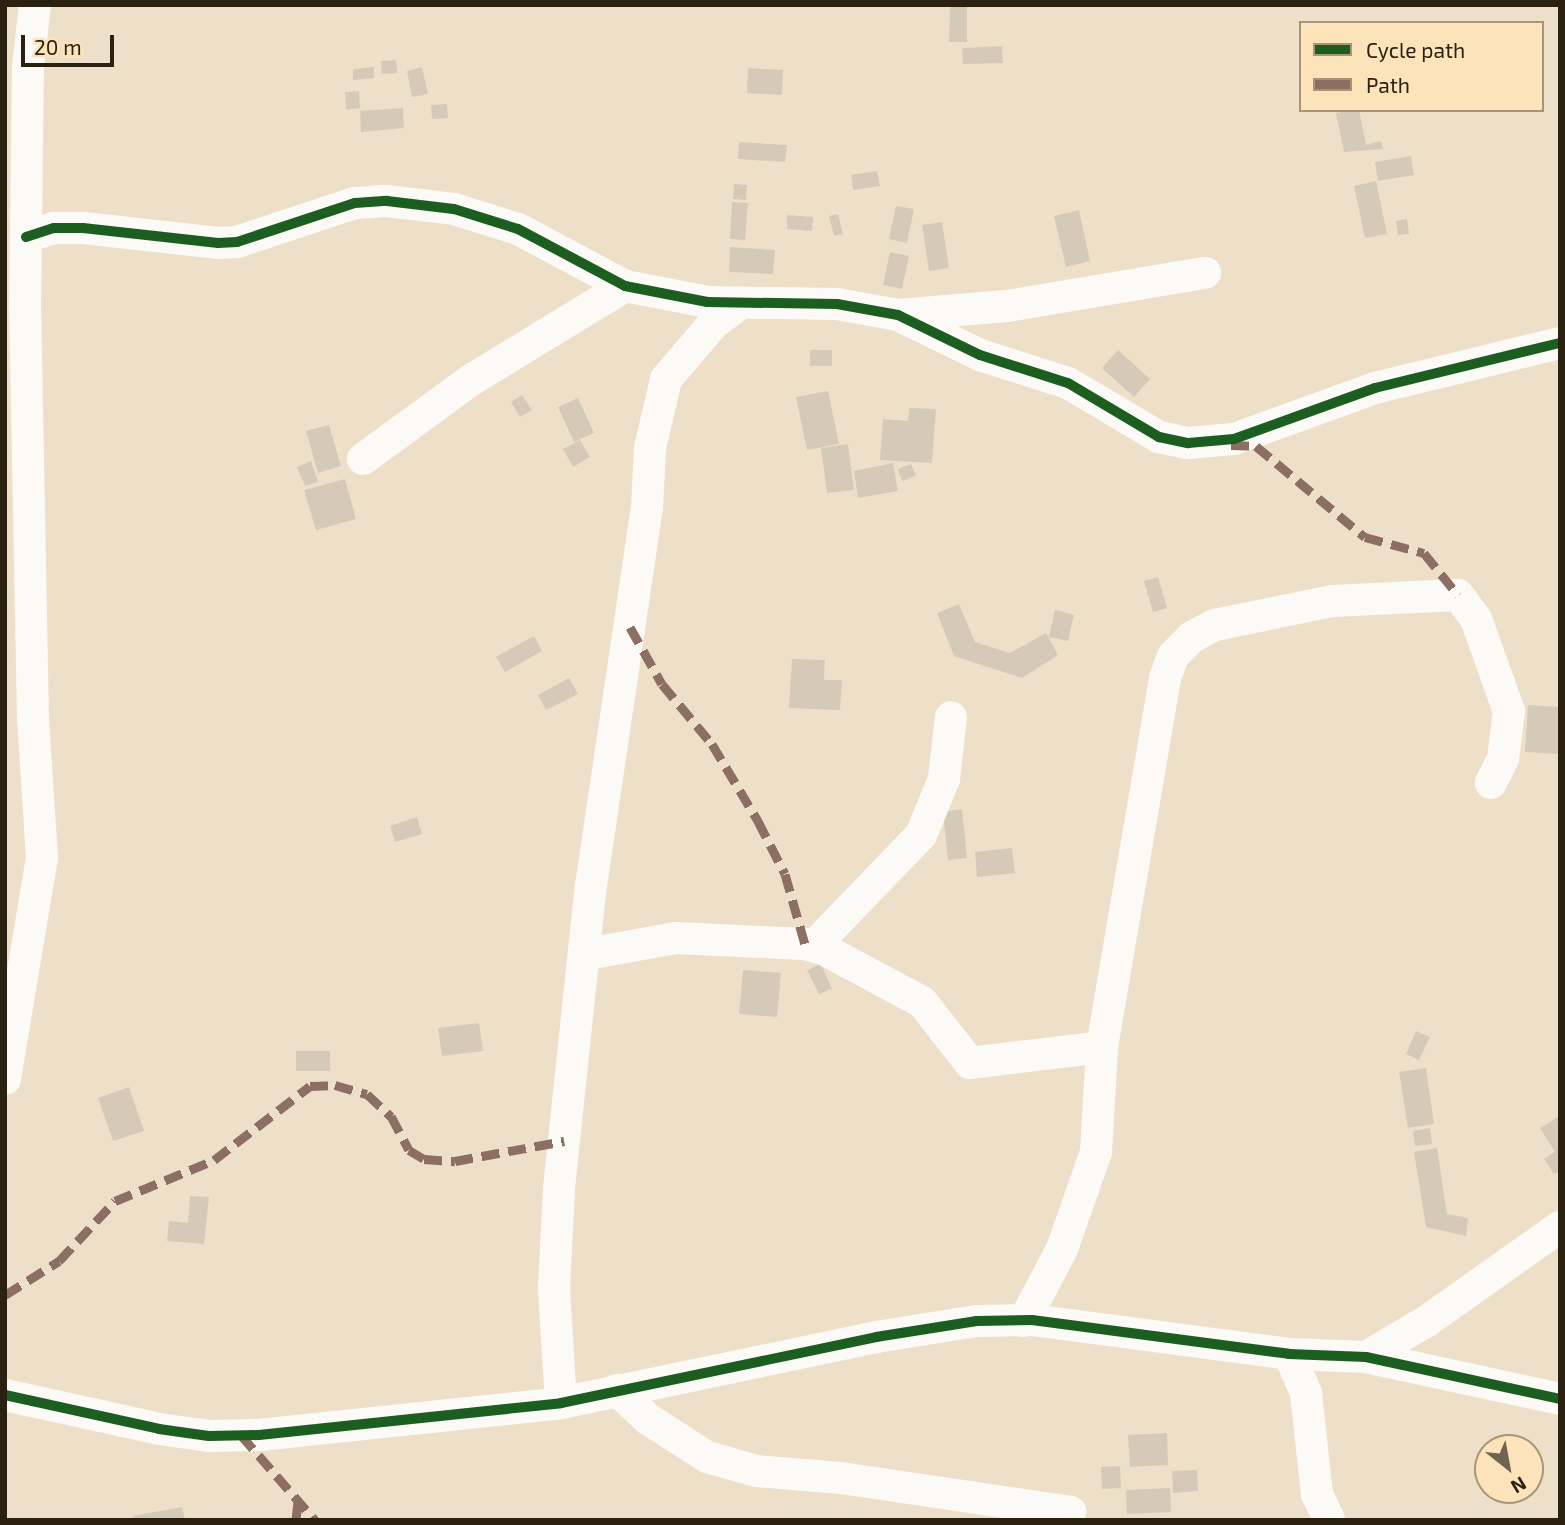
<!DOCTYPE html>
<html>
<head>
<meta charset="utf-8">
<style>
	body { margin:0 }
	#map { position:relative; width:1565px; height:1525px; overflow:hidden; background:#eee0c8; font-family:"Exo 2",sans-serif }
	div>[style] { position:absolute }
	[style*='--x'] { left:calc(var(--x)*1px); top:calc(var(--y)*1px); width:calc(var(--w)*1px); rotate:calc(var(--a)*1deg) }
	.building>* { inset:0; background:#d5cab7 }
	.minor>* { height:32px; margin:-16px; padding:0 16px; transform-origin:16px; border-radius:16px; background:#fcfaf7 }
	.quiet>* { height:9px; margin-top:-4.5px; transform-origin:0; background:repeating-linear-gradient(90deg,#8d6e63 0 18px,transparent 0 27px) }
	.cycleway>* { height:10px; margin:-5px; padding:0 5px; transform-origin:5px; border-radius:5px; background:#1b5e20 }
	span { translate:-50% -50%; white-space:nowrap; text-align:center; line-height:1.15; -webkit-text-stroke:5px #fde3b9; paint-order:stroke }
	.frame { position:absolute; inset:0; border:7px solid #2b2111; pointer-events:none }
	.legend { position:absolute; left:1299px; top:21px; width:245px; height:91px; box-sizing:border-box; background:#fde3b9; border:2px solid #a99576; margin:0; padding:9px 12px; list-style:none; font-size:21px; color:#2b2111 }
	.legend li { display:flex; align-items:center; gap:14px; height:35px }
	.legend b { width:35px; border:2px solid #a99576 }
	.north { position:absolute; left:1474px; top:1434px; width:70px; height:70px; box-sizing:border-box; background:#fde3b9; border:2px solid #a99576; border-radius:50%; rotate:149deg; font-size:19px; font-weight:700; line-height:28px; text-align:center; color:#2b2111 }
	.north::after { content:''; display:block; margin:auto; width:24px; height:32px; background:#6f6451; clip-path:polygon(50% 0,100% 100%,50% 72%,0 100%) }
	.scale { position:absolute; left:21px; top:35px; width:93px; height:32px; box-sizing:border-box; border:4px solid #2b2111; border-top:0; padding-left:9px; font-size:21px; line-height:24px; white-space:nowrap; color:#2b2111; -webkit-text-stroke:5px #fde3b9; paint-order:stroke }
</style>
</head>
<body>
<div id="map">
	<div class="building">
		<i style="clip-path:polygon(950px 5px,967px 5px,967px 42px,949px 42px)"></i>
		<i style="clip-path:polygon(1002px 46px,1003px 63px,963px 64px,962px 48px)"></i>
		<i style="clip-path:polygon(396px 60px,397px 73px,382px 74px,381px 61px)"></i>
		<i style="clip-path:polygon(374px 67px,374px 78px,353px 80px,353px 69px)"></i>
		<i style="clip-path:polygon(422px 67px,428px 94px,412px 97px,407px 71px)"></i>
		<i style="clip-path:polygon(748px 68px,783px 70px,782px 95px,747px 93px)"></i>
		<i style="clip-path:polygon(359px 91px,360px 108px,346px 110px,345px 92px)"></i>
		<i style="clip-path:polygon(447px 104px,448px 118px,432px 119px,431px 105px)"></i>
		<i style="clip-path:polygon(403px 108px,404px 128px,361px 132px,360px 111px)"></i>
		<i style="clip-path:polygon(1359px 110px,1366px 145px,1381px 141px,1383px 149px,1344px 152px,1336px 113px)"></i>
		<i style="clip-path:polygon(739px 142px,787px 145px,785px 162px,738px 159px)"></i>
		<i style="clip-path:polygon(1411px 156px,1414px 175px,1378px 181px,1375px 162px)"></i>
		<i style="clip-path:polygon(877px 171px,880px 186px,853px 190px,851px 175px)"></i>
		<i style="clip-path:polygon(1376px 181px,1387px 234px,1365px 238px,1354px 186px)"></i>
		<i style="clip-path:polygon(734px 184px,747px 185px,746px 200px,733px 199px)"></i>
		<i style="clip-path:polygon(732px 202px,748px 203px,745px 240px,730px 239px)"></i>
		<i style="clip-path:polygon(896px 206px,914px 209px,907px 243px,889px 239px)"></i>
		<i style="clip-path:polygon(1079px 210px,1090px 261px,1066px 267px,1054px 216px)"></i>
		<i style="clip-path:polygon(838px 214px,843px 234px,834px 236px,829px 216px)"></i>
		<i style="clip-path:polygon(787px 215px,813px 217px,812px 231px,787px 229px)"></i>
		<i style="clip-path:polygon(1407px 219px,1409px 234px,1398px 235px,1396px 221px)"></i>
		<i style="clip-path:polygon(942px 222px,949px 268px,929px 271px,922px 225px)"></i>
		<i style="clip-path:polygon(730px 247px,775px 250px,773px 274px,729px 272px)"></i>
		<i style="clip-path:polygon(890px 252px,909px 256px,902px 289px,883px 285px)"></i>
		<i style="clip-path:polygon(810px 350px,832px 350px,832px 366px,810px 366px)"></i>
		<i style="clip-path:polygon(1118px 350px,1150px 379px,1134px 397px,1102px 368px)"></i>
		<i style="clip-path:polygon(828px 391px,839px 444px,807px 450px,796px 397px)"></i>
		<i style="clip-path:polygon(522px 395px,532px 410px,520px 417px,511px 402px)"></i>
		<i style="clip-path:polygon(578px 398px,594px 433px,574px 442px,558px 407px)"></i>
		<i style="clip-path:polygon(909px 408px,936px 409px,932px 463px,880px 460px,883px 419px,908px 421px)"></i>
		<i style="clip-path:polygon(329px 425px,341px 466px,318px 473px,306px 431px)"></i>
		<i style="clip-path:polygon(580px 440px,590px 457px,573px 467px,563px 449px)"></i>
		<i style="clip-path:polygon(848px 444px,854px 490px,827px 493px,821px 448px)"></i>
		<i style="clip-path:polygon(311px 461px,318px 482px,305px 486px,297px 467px)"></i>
		<i style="clip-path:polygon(893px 463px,898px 491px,858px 498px,854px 471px)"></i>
		<i style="clip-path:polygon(911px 464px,916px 476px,902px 481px,898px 469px)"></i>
		<i style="clip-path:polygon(345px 479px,356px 519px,316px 530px,304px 490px)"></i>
		<i style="clip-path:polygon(1158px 577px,1167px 608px,1153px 612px,1144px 581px)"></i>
		<i style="clip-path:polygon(959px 604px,975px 642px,1010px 653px,1046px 633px,1058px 655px,1022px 678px,954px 656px,937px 613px)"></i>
		<i style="clip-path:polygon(1055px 610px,1074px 615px,1068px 641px,1049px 637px)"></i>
		<i style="clip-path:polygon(534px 636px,542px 651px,505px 672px,496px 657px)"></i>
		<i style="clip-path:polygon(792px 659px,825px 660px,824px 680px,842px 680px,840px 710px,789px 708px)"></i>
		<i style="clip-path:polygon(569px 678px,578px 694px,546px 710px,538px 695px)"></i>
		<i style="clip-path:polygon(1528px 705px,1560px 707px,1558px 754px,1525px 752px)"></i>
		<i style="clip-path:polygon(962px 809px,967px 858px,948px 860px,943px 812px)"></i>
		<i style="clip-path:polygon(417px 817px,422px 834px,395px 842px,390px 826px)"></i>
		<i style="clip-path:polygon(1012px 848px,1015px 873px,977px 877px,975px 852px)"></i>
		<i style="clip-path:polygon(821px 964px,832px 989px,819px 994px,807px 970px)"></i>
		<i style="clip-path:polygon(743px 970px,781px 973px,777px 1017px,739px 1014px)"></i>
		<i style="clip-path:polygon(479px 1023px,483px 1051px,442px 1056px,438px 1028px)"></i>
		<i style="clip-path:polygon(1416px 1031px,1430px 1037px,1419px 1060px,1406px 1054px)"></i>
		<i style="clip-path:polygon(296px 1051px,330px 1051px,330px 1071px,296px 1071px)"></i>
		<i style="clip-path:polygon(1426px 1068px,1434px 1124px,1408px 1128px,1399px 1072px)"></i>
		<i style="clip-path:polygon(129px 1087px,144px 1131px,113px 1141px,98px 1098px)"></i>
		<i style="clip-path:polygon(1560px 1116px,1560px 1171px,1554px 1174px,1544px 1159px,1555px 1152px,1540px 1128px)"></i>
		<i style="clip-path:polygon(1430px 1128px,1432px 1144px,1415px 1146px,1413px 1131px)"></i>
		<i style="clip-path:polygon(1437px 1148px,1447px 1214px,1468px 1218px,1466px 1236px,1426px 1227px,1414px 1152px)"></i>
		<i style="clip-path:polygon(190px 1196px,209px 1197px,204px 1244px,167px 1241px,169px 1221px,188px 1223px)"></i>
		<i style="clip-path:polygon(1167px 1433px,1168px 1465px,1130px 1467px,1128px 1435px)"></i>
		<i style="clip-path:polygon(1120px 1466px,1121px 1488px,1102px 1489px,1101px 1467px)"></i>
		<i style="clip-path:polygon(1197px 1470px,1198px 1491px,1173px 1493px,1172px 1471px)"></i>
		<i style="clip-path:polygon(1170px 1488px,1171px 1512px,1127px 1514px,1126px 1490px)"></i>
		<i style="clip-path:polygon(182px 1507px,185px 1520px,134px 1520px,133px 1516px)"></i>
	</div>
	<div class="minor">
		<i style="--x:26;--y:237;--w:29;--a:-18"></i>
		<i style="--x:54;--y:228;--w:29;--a:0"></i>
		<i style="--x:83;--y:228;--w:136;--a:6.3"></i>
		<i style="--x:218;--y:243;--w:19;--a:-3"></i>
		<i style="--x:237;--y:242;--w:124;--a:-18.3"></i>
		<i style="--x:355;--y:203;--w:32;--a:-4"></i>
		<i style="--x:387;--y:201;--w:67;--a:6.8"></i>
		<i style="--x:454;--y:209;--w:67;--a:17.4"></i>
		<i style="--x:518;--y:229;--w:121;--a:28"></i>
		<i style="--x:625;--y:286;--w:84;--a:11"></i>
		<i style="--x:707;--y:302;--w:130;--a:0.9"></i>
		<i style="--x:837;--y:304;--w:62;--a:10.2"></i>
		<i style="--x:898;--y:315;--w:91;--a:26"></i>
		<i style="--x:980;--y:355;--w:92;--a:17.7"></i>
		<i style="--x:1068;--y:383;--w:106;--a:30.7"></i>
		<i style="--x:1159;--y:437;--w:30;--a:12"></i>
		<i style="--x:1188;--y:443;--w:46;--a:-5"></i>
		<i style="--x:1234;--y:439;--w:150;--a:-19.9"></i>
		<i style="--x:1375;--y:388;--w:190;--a:-13.7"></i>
		<i style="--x:899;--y:315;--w:108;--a:-4.8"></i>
		<i style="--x:1007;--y:306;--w:201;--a:-9.5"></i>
		<i style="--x:363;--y:459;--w:134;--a:-36.2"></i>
		<i style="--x:471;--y:380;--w:180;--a:-31.4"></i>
		<i style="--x:814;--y:946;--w:154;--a:-46.1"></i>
		<i style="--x:921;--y:835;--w:61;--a:-67.7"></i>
		<i style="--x:944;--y:779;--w:62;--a:-83.6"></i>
		<i style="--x:587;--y:954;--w:90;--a:-10.2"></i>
		<i style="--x:676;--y:938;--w:129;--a:2.7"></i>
		<i style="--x:805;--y:944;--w:19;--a:16"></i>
		<i style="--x:823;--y:949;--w:112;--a:28.2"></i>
		<i style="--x:922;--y:1002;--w:78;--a:51.8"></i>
		<i style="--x:970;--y:1063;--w:133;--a:-6.9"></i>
		<i style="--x:5;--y:1079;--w:224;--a:-80.5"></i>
		<i style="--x:42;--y:858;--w:139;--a:-93.7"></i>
		<i style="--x:33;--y:719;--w:411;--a:-91.1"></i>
		<i style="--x:25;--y:308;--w:241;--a:-89.3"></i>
		<i style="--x:28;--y:67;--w:62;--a:-83.6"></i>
		<i style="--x:1024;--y:1321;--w:81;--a:-62.2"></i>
		<i style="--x:1062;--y:1249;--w:103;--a:-70.7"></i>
		<i style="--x:1096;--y:1152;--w:105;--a:-86.7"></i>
		<i style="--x:1102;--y:1047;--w:374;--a:-80.3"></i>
		<i style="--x:1165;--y:678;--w:23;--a:-70"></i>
		<i style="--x:1173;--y:656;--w:27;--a:-45"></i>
		<i style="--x:1192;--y:637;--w:26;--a:-28"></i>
		<i style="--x:1215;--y:625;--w:119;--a:-11.6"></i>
		<i style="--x:1332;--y:601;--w:126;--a:-2.7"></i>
		<i style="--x:1458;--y:595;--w:30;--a:53"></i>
		<i style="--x:1476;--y:619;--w:98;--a:70.3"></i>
		<i style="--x:1509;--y:711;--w:48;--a:97.1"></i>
		<i style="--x:1503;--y:759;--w:27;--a:117"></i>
		<i style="--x:1289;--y:1354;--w:43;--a:66.4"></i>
		<i style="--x:1306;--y:1393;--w:102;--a:83.8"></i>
		<i style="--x:1317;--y:1494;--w:29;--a:65"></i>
		<i style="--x:1366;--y:1357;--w:71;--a:-30.5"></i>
		<i style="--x:1427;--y:1321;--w:163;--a:-35.3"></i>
		<i style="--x:617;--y:1390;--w:42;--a:43.1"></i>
		<i style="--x:648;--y:1419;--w:70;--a:32.8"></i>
		<i style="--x:707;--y:1457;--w:51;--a:15.9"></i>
		<i style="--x:756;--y:1471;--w:85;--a:4.7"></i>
		<i style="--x:841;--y:1478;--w:232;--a:8.4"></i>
		<i style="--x:5;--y:1395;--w:158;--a:12.4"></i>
		<i style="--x:159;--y:1429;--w:50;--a:8"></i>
		<i style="--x:209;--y:1436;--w:50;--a:-1.1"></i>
		<i style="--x:259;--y:1435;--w:304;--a:-6"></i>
		<i style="--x:561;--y:1403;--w:322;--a:-11.8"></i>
		<i style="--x:876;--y:1337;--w:102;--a:-9"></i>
		<i style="--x:977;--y:1321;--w:55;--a:-1"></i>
		<i style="--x:1032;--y:1320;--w:259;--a:7.5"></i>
		<i style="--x:1289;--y:1354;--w:77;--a:2.2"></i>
		<i style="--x:1366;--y:1357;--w:198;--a:12.2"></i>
		<i style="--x:561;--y:1403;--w:115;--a:-93.5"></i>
		<i style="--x:554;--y:1288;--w:100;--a:-87.1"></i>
		<i style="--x:559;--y:1188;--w:304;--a:-84"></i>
		<i style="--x:591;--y:886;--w:381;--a:-81.6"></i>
		<i style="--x:647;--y:509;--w:61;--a:-87.2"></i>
		<i style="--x:650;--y:448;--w:71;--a:-76.9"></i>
		<i style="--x:666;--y:379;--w:72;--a:-49.5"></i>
		<i style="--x:713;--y:324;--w:34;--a:-37"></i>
	</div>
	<div class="quiet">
		<i style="--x:1231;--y:445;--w:25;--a:2"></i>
		<i style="--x:1256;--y:446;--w:142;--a:39.9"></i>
		<i style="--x:1365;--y:537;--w:61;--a:15.2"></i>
		<i style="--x:1424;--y:553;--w:54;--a:51"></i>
		<i style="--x:630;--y:627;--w:65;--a:60.7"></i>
		<i style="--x:662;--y:684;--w:78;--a:50.2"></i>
		<i style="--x:712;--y:744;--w:90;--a:59.1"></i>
		<i style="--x:758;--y:821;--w:59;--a:63"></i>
		<i style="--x:785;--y:874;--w:73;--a:74.1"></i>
		<i style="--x:5;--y:1295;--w:64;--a:-32.2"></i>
		<i style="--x:59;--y:1261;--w:82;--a:-47"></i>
		<i style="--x:115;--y:1201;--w:107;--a:-22.5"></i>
		<i style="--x:214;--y:1160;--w:121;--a:-37.6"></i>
		<i style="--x:310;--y:1086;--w:25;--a:-2"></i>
		<i style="--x:335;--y:1085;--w:33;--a:16"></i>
		<i style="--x:367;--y:1094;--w:33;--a:43"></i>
		<i style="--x:391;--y:1116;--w:38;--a:62"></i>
		<i style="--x:409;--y:1150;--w:17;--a:31"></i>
		<i style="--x:424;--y:1159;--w:31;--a:4"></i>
		<i style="--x:455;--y:1161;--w:111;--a:-10.4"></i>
		<i style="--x:241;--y:1435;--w:113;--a:49"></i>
		<i style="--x:296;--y:1520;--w:19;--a:-84"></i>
	</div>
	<div class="cycleway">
		<i style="--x:26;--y:237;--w:29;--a:-18"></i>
		<i style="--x:54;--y:228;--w:29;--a:0"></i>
		<i style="--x:83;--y:228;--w:136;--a:6.3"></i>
		<i style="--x:218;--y:243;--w:19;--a:-3"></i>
		<i style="--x:237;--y:242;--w:124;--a:-18.3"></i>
		<i style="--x:355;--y:203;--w:32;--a:-4"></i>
		<i style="--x:387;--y:201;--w:67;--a:6.8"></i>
		<i style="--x:454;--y:209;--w:67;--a:17.4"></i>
		<i style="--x:518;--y:229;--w:121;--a:28"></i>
		<i style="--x:625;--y:286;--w:84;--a:11"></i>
		<i style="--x:707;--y:302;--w:130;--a:0.9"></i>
		<i style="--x:837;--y:304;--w:62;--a:10.2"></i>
		<i style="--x:898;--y:315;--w:91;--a:26"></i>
		<i style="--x:980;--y:355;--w:92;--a:17.7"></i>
		<i style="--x:1068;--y:383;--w:106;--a:30.7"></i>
		<i style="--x:1159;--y:437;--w:30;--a:12"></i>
		<i style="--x:1188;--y:443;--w:46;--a:-5"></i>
		<i style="--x:1234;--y:439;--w:150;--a:-19.9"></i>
		<i style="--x:1375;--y:388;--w:190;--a:-13.7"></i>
		<i style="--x:5;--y:1395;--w:158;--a:12.4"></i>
		<i style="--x:159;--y:1429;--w:50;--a:8"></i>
		<i style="--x:209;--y:1436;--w:50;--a:-1.1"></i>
		<i style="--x:259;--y:1435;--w:304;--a:-6"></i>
		<i style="--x:561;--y:1403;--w:322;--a:-11.8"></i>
		<i style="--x:876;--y:1337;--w:102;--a:-9"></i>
		<i style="--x:977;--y:1321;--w:55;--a:-1"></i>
		<i style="--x:1032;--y:1320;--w:259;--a:7.5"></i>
		<i style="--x:1289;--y:1354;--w:77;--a:2.2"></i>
		<i style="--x:1366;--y:1357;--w:198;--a:12.2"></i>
	</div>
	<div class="frame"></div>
	<ul class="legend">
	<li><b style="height:9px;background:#1b5e20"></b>Cycle path</li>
	<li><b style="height:9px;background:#8d6e63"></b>Path</li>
	</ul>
	<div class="north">N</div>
	<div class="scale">20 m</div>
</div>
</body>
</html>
